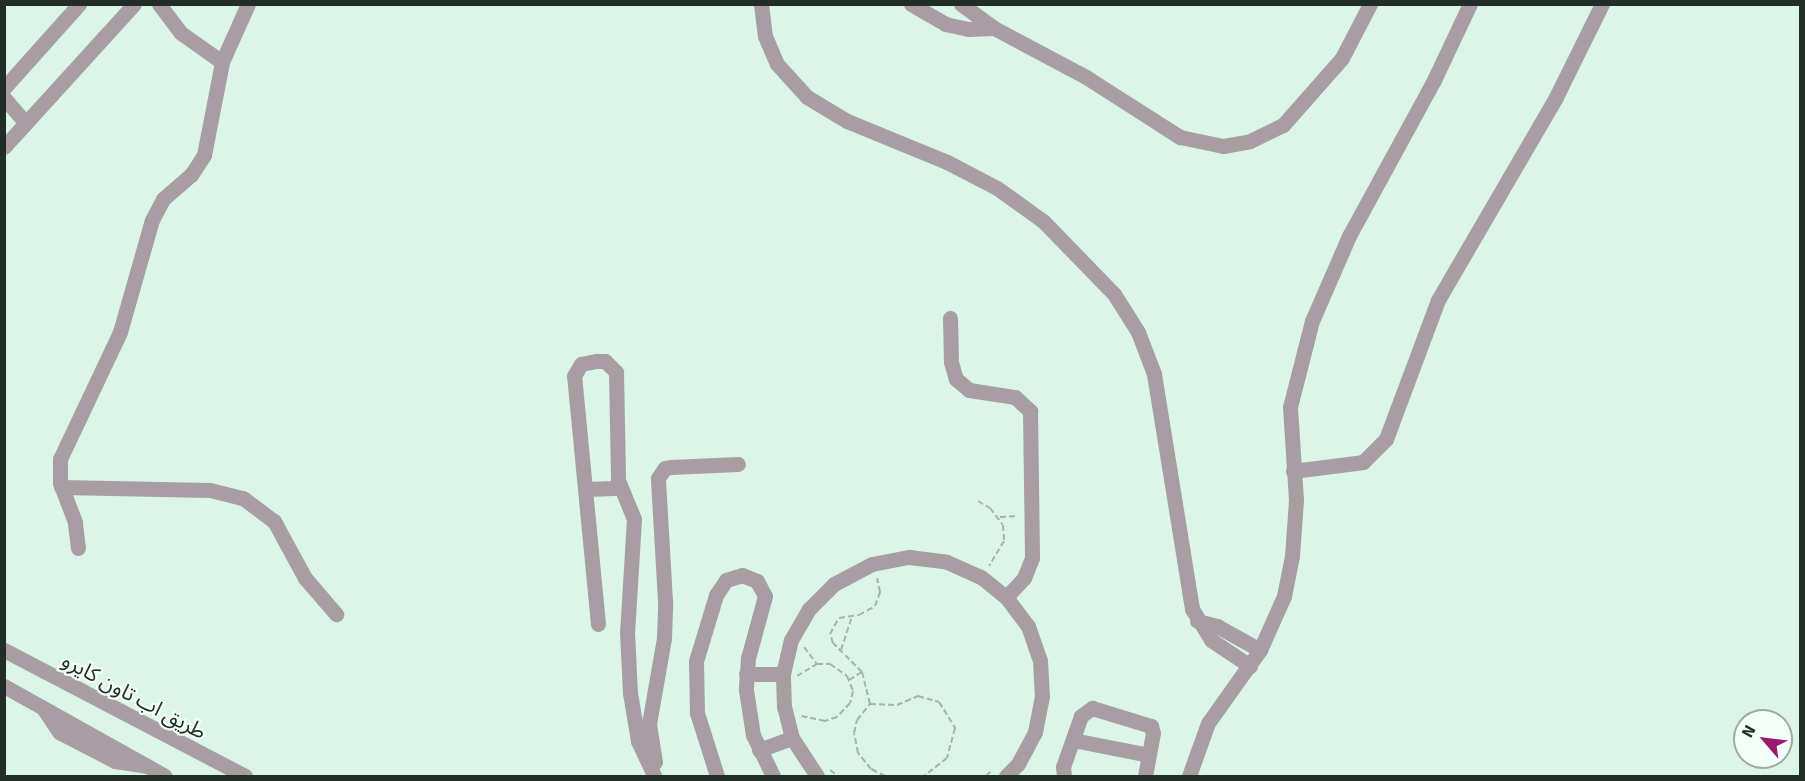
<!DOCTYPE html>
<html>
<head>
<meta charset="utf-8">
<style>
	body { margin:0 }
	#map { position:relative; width:1805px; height:781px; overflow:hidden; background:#dbf6e9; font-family:Signika,"Noto Sans Arabic",sans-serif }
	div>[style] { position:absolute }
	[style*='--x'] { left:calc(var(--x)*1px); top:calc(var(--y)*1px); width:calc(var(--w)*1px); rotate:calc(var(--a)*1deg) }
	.path>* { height:2px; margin-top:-1px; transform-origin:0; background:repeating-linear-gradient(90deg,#a0b5ab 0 6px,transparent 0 9px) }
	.minor>* { height:15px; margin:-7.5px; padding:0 7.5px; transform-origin:7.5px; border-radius:7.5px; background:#a89da2 }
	span { translate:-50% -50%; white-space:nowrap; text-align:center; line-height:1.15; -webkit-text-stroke:4.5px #f4fff9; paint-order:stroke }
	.street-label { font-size:21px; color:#232d28 }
	.frame { position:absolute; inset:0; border:6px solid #232d28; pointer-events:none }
	.north { position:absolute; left:1733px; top:709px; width:60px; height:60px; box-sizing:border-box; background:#f4fff9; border:2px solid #a0aba5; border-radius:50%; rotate:298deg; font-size:16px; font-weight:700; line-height:24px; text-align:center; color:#232d28 }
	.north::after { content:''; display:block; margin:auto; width:21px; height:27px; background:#9a1a70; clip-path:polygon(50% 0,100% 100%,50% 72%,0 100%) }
</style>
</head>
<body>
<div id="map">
	<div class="path">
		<i style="--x:978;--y:501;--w:14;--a:30"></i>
		<i style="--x:990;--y:508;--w:21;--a:53"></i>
		<i style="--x:1003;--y:525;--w:16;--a:86"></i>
		<i style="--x:1004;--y:541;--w:29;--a:121"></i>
		<i style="--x:1000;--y:517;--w:18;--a:-3"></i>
		<i style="--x:804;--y:647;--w:21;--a:53"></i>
		<i style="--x:841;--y:650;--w:36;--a:-72"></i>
		<i style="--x:797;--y:676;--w:23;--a:-31"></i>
		<i style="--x:817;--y:664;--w:13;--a:0"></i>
		<i style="--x:830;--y:664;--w:21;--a:35"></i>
		<i style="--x:847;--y:676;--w:16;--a:68"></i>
		<i style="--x:853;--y:691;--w:12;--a:104"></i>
		<i style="--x:850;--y:703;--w:19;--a:133"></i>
		<i style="--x:837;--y:717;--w:13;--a:162"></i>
		<i style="--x:825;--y:721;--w:24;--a:-168"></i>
		<i style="--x:849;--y:680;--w:15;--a:-32"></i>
		<i style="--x:870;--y:704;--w:33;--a:-104"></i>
		<i style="--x:862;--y:672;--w:41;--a:-135"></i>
		<i style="--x:833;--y:643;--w:9;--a:-108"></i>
		<i style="--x:830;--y:634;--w:18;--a:-61"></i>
		<i style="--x:839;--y:618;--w:20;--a:-9"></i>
		<i style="--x:859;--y:615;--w:18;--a:-29"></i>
		<i style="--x:875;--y:606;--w:15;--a:-70"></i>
		<i style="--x:880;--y:592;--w:14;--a:-102"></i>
		<i style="--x:830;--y:770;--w:10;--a:37"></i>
		<i style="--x:885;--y:776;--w:16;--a:-153"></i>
		<i style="--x:871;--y:769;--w:21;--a:-129"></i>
		<i style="--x:858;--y:753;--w:20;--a:-101"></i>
		<i style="--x:854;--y:733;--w:13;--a:-77"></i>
		<i style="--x:857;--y:720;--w:21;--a:-51"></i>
		<i style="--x:870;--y:704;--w:27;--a:2"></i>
		<i style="--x:897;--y:705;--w:23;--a:-23"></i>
		<i style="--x:918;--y:696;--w:22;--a:16"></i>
		<i style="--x:939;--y:702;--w:31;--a:58"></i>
		<i style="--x:955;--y:728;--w:31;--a:105"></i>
		<i style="--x:947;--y:758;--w:29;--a:142"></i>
		<i style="--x:986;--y:776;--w:8;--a:-45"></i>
	</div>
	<div class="minor">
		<i style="--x:159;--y:4;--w:36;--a:53"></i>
		<i style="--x:181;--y:33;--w:50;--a:35.3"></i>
		<i style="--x:761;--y:4;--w:32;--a:83"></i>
		<i style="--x:765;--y:36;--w:30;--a:67"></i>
		<i style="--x:777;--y:64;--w:45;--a:47.7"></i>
		<i style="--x:807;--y:97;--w:47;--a:31"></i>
		<i style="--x:847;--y:121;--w:108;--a:22.3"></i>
		<i style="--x:947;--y:162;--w:56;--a:27.5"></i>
		<i style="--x:997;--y:188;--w:57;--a:35.7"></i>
		<i style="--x:1043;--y:221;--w:102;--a:45.8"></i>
		<i style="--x:1114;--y:294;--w:45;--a:57.7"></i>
		<i style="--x:1138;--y:332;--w:45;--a:69.1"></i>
		<i style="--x:1154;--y:374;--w:238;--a:80.8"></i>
		<i style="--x:1192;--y:609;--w:36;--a:58"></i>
		<i style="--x:1211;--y:640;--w:47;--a:33.7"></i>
		<i style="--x:911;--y:4;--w:39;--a:30"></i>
		<i style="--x:945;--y:24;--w:24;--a:12"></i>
		<i style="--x:968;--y:29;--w:26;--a:-2"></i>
		<i style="--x:961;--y:4;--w:41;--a:36"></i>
		<i style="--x:994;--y:28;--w:104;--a:28"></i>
		<i style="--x:1086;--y:77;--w:112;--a:32.6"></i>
		<i style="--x:1180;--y:137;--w:44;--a:11.8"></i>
		<i style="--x:1223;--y:146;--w:27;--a:-10"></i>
		<i style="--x:1250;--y:141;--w:37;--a:-26"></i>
		<i style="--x:1283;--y:125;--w:89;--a:-48.6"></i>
		<i style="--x:1342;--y:58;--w:61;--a:-62.6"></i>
		<i style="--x:4;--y:88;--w:113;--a:-48.2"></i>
		<i style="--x:4;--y:98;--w:33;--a:49"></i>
		<i style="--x:4;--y:147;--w:193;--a:-47.7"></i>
		<i style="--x:950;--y:318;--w:44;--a:88.7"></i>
		<i style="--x:951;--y:362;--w:18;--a:74"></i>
		<i style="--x:956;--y:379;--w:17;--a:40"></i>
		<i style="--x:969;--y:390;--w:47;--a:8.7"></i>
		<i style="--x:1015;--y:397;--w:21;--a:43"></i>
		<i style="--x:1030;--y:411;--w:147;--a:89.2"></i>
		<i style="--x:1032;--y:558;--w:22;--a:112"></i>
		<i style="--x:1024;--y:578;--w:26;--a:133"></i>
		<i style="--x:1293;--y:471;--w:71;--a:-7.3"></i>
		<i style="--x:1363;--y:462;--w:33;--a:-45"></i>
		<i style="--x:1386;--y:439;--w:148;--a:-69.5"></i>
		<i style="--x:1438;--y:300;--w:235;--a:-59.8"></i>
		<i style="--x:1556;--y:97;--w:104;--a:-63.7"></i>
		<i style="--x:61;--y:487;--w:149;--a:1.2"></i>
		<i style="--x:210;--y:490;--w:34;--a:14"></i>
		<i style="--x:243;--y:498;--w:39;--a:37"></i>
		<i style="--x:274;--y:521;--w:65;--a:61.5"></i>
		<i style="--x:305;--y:578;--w:48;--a:49.3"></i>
		<i style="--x:587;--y:489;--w:33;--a:-2"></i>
		<i style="--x:78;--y:548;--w:26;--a:-97"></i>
		<i style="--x:75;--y:522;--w:42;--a:-111"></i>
		<i style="--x:60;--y:483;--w:24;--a:-90"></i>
		<i style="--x:60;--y:459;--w:140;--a:-64.7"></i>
		<i style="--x:120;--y:332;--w:116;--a:-74.1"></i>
		<i style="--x:152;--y:220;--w:24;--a:-62"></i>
		<i style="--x:163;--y:199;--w:37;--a:-41"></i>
		<i style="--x:191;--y:175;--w:24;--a:-57"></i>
		<i style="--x:204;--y:155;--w:95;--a:-79"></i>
		<i style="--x:222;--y:62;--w:64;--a:-65.9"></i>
		<i style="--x:1197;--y:621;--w:21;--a:14"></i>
		<i style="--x:1217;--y:626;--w:49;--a:29.2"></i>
		<i style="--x:598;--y:624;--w:249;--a:-95.5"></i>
		<i style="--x:574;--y:376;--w:14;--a:-60"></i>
		<i style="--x:581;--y:364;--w:16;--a:-11"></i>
		<i style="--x:597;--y:361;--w:8;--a:0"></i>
		<i style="--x:605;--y:361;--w:16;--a:45"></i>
		<i style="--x:616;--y:372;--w:108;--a:88.9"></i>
		<i style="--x:618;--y:480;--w:42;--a:67.7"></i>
		<i style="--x:634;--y:519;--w:113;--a:93.5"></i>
		<i style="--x:627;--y:632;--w:61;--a:87.2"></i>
		<i style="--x:630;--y:693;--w:49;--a:80.5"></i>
		<i style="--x:638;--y:741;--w:38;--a:65"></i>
		<i style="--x:4;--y:650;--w:272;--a:27.6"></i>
		<i style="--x:746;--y:674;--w:37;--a:0"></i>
		<i style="--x:4;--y:686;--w:184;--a:29.2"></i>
		<i style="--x:43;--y:708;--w:29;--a:56"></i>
		<i style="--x:59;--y:732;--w:63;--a:27.4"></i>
		<i style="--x:115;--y:761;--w:30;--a:9"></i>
		<i style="--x:1073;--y:740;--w:77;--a:11.2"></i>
		<i style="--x:759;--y:750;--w:35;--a:-20"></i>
		<i style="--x:655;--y:762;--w:38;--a:-99"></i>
		<i style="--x:649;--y:724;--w:87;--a:-80.1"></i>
		<i style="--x:664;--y:638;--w:37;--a:-88"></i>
		<i style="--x:665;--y:601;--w:123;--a:-93.3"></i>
		<i style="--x:658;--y:478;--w:12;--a:-55"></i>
		<i style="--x:665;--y:468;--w:6;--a:-9"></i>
		<i style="--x:671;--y:467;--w:67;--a:-2.6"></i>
		<i style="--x:717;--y:776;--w:66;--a:-107.6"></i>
		<i style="--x:697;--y:713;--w:52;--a:-91.1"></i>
		<i style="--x:696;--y:661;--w:69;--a:-73.1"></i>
		<i style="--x:716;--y:595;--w:18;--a:-56"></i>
		<i style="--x:726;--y:580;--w:17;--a:-17"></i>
		<i style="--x:742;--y:575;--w:16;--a:22"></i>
		<i style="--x:757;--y:581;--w:17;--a:62"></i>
		<i style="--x:765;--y:596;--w:64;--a:105.3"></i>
		<i style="--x:748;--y:658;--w:32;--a:94"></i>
		<i style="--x:746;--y:690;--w:46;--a:81.2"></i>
		<i style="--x:753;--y:735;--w:46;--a:64"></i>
		<i style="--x:817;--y:776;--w:45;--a:-123.3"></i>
		<i style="--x:792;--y:738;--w:32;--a:-104"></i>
		<i style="--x:784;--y:707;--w:33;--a:-92"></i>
		<i style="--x:783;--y:674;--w:35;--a:-77"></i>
		<i style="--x:791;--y:640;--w:36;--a:-60"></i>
		<i style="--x:809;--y:609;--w:35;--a:-45"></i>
		<i style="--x:834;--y:584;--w:43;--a:-27.8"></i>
		<i style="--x:872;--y:564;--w:38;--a:-11"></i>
		<i style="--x:909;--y:557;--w:38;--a:7"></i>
		<i style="--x:947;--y:562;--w:37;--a:24"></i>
		<i style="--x:981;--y:577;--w:32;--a:39"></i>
		<i style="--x:1006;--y:597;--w:36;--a:53"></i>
		<i style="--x:1028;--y:626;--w:36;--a:71"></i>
		<i style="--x:1040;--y:660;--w:36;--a:87"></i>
		<i style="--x:1042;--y:696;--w:37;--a:101"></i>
		<i style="--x:1035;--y:732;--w:36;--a:118"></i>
		<i style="--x:1018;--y:764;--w:17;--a:135"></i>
		<i style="--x:1064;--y:776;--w:9;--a:-96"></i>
		<i style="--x:1063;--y:767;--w:54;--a:-70.6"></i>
		<i style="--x:1081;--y:716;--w:14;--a:-36"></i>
		<i style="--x:1092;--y:708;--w:62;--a:17"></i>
		<i style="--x:1151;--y:726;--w:7;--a:74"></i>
		<i style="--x:1153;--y:733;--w:44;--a:100.5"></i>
		<i style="--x:1189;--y:776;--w:56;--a:-70.3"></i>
		<i style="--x:1208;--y:723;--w:90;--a:-54.5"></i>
		<i style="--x:1260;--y:650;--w:59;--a:-66"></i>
		<i style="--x:1284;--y:596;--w:41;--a:-78.7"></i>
		<i style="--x:1292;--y:556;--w:56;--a:-85.9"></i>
		<i style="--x:1296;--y:500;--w:93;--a:-93.7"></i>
		<i style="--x:1290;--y:407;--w:89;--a:-75.7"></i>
		<i style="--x:1312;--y:321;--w:93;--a:-66.5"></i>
		<i style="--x:1349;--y:236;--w:178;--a:-61.4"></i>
		<i style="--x:1434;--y:80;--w:84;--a:-64.7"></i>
	</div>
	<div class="street-label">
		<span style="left:134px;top:696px;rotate:28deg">طريق اب تاون كايرو</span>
	</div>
	<div class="frame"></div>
	<div class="north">N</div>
</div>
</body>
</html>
